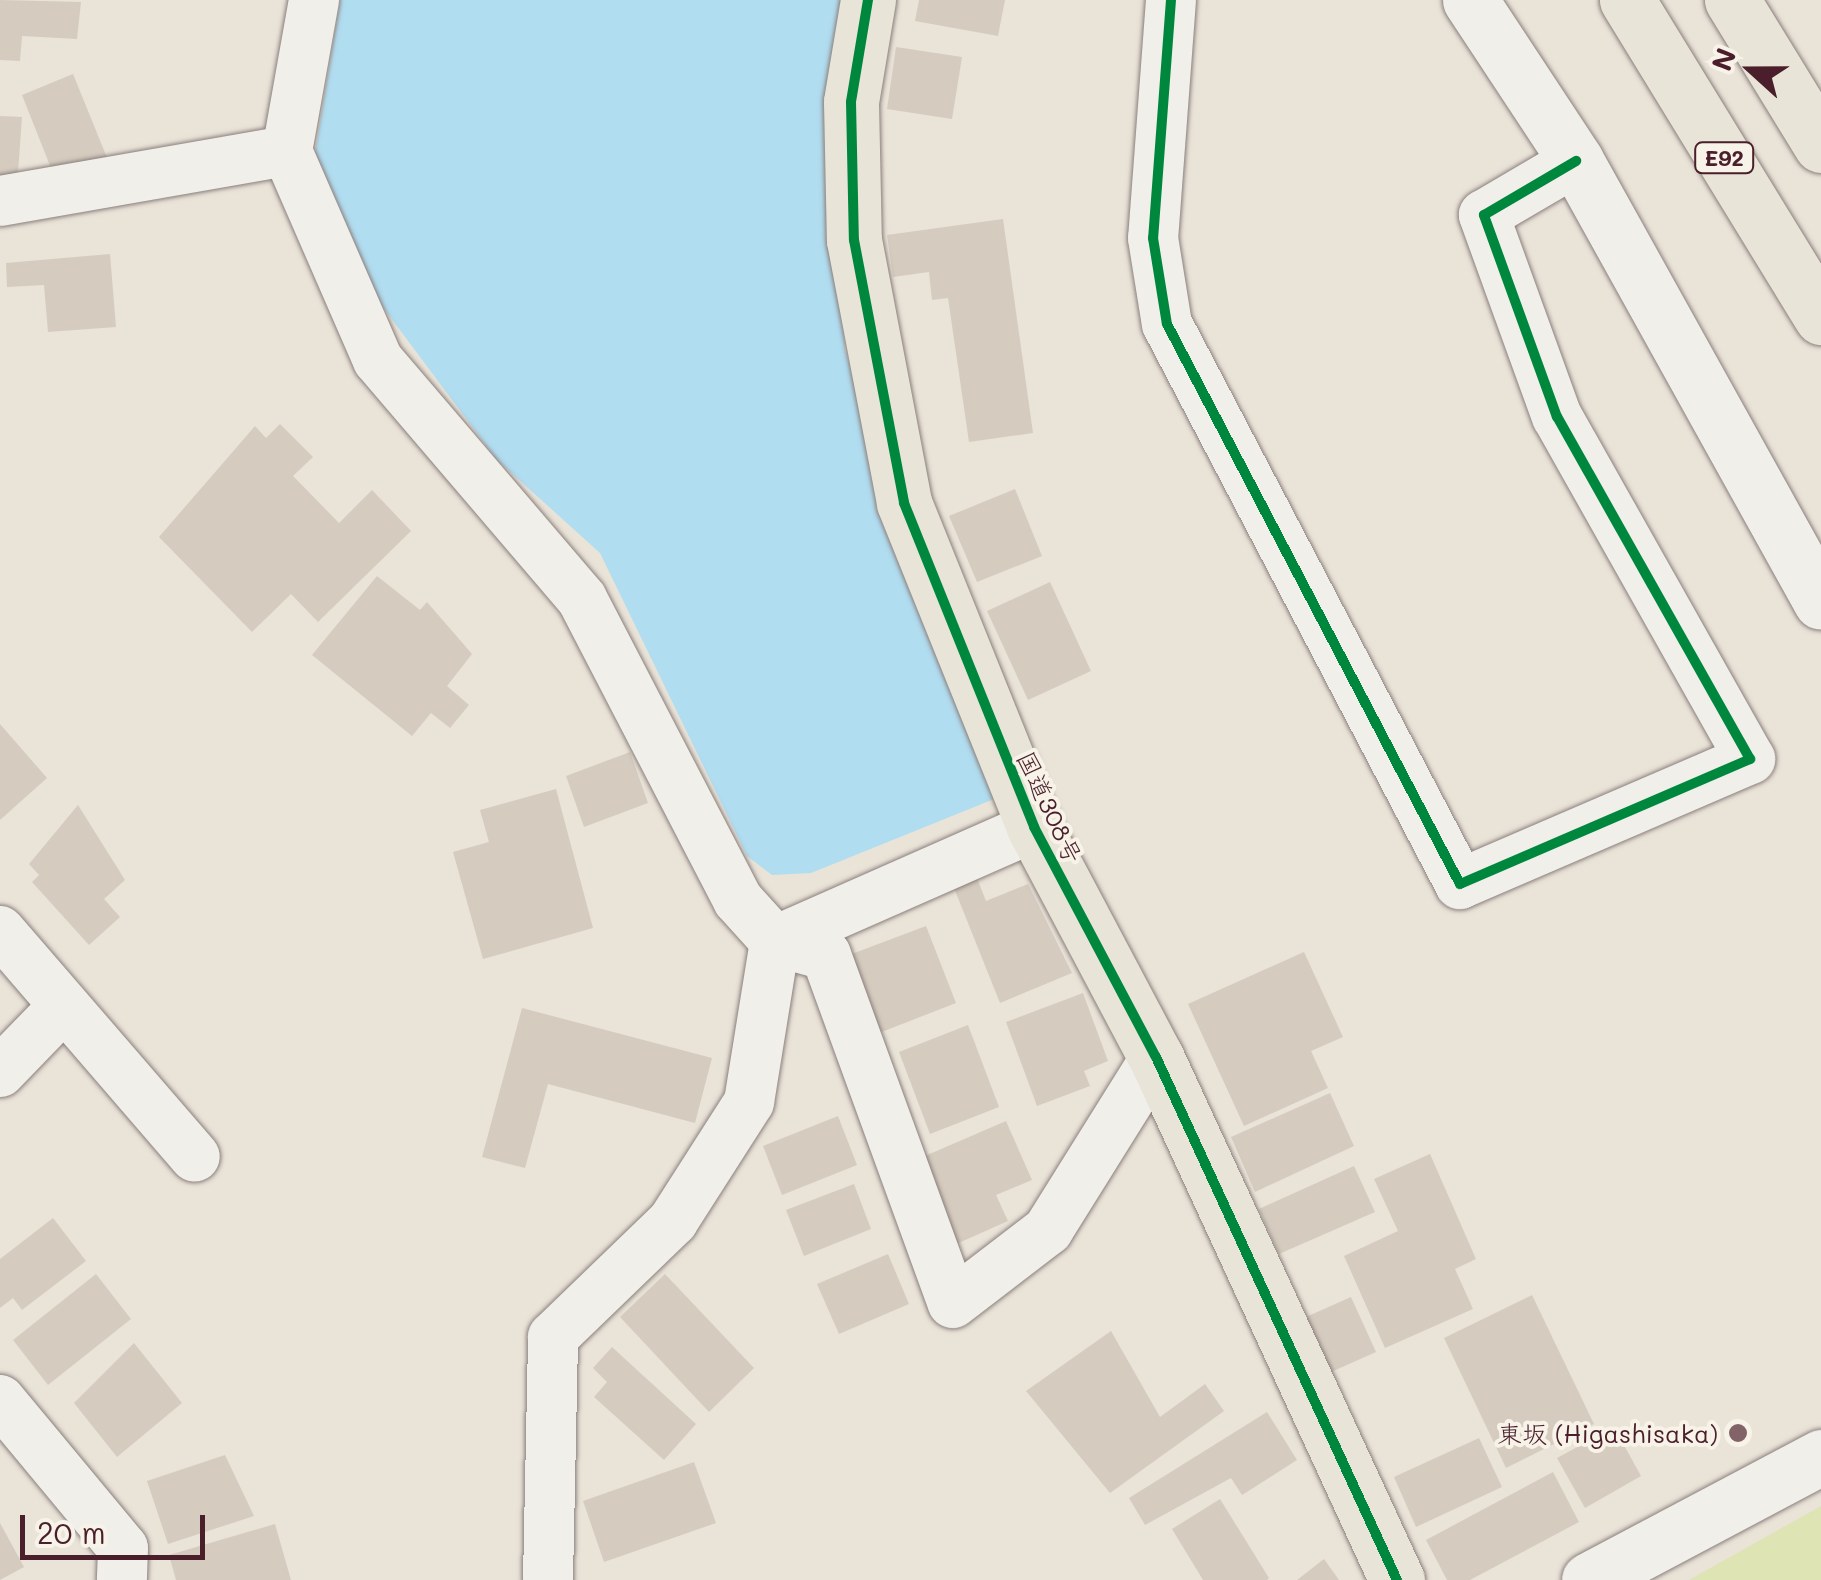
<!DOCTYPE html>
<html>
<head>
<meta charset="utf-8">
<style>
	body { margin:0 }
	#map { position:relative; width:1821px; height:1580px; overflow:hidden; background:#e9e3d8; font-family:Mali,"Klee One",sans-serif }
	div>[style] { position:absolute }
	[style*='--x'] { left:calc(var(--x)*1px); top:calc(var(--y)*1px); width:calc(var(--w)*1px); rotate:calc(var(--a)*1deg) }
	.green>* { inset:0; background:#dfe4b5 }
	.water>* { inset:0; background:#b1ddf0 }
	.building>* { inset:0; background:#d5ccbf }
	.roads { filter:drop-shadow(0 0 2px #8a7f7c) drop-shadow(0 0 2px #8a7f7c) }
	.street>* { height:50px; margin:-25px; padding:0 25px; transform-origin:25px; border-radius:25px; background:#f1efea }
	.secondary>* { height:55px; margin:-27.5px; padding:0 27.5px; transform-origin:27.5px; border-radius:27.5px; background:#f1efea }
	.highway>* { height:55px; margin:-27.5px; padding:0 27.5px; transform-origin:27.5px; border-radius:27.5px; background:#e8e4d7 }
	.cycleway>* { height:10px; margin:-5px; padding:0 5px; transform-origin:5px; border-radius:5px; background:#00873e }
	.dots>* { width:28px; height:28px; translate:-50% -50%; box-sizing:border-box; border:5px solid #f7f3e8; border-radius:50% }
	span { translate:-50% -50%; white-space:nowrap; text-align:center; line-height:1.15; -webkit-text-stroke:8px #f7f3e8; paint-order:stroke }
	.shield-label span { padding:2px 8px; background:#f7f3e8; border:2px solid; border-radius:8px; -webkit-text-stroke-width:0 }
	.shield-label { font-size:22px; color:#4a1f2b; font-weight:700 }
	.street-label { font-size:25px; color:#4a1f2b }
	.poi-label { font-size:25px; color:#4a1f2b }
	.right { translate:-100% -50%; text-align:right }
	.north { position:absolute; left:1701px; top:20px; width:100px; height:100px; -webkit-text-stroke:8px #f7f3e8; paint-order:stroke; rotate:291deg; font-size:28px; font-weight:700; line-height:40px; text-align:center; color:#4a1f2b }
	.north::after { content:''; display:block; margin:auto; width:35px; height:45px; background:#4a1f2b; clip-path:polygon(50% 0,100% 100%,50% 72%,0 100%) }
	.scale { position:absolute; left:20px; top:1515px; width:185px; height:45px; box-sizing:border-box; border:5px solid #4a1f2b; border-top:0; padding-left:12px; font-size:30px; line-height:35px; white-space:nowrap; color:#4a1f2b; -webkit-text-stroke:8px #f7f3e8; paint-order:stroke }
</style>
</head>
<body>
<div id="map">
	<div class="green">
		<i style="clip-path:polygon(1821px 1506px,1821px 1580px,1689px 1580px)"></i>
	</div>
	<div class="water">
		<i style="clip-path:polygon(340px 0,845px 0,833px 90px,845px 349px,920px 590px,1004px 795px,811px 873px,772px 875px,747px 856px,600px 553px,497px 460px,355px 270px,315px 153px)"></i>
	</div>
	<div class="building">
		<i style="clip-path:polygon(0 0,81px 2px,77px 39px,22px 36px,20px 61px,0 60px)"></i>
		<i style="clip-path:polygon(919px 0,1005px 0,998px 36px,915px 21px)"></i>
		<i style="clip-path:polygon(896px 47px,962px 57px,952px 119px,887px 109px)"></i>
		<i style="clip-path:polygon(73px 74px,110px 165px,58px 186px,22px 95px)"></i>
		<i style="clip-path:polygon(0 116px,22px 117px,17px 187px,0 186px)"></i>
		<i style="clip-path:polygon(1003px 219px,1033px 433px,969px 442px,948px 298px,932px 300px,929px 272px,893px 277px,887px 235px)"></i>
		<i style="clip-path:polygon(110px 254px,116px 327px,48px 332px,44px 285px,7px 287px,6px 263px)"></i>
		<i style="clip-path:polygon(280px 424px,313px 457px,293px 476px,339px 523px,372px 490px,411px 531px,318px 622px,291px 594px,252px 632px,159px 537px,255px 426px,266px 438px)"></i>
		<i style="clip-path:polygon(1015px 489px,1042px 556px,977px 582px,949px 516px)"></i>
		<i style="clip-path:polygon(377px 576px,420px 610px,427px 602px,472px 654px,447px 686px,469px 705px,450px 728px,431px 713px,412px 736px,312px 655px)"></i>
		<i style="clip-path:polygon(1050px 582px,1091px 671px,1028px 700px,987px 611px)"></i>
		<i style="clip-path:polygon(0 724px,47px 778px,0 820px)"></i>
		<i style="clip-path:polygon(630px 752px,648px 803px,584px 827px,566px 776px)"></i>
		<i style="clip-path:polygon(556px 789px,593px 928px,483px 959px,453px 852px,489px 842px,480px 810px)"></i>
		<i style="clip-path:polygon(78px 805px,125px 880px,104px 899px,120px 917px,89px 945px,32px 882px,39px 875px,29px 864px)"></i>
		<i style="clip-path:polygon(977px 878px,986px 901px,1028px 884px,1072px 973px,1000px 1003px,954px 888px)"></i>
		<i style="clip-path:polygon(926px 926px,956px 1003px,879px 1033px,849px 955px)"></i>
		<i style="clip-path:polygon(1304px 952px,1343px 1037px,1311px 1051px,1328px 1088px,1244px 1126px,1188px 1004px)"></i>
		<i style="clip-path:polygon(1083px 993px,1108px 1061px,1084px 1071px,1090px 1086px,1037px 1106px,1006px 1022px)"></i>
		<i style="clip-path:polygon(522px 1008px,712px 1058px,695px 1123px,548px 1084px,525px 1168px,482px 1157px)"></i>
		<i style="clip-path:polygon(968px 1025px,999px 1107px,930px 1134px,899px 1052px)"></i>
		<i style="clip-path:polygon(1330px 1093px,1354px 1146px,1255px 1192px,1231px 1137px)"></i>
		<i style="clip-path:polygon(838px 1116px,857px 1165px,782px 1195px,763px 1146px)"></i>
		<i style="clip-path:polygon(1006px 1121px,1032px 1180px,996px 1195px,1008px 1221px,954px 1245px,918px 1159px)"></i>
		<i style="clip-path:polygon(1430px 1154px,1476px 1259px,1455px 1269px,1473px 1309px,1385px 1348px,1344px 1256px,1398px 1231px,1374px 1179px)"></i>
		<i style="clip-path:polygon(1354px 1166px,1375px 1212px,1279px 1254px,1259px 1209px)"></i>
		<i style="clip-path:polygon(854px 1184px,871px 1229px,804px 1256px,786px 1210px)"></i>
		<i style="clip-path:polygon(53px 1218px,86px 1261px,22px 1310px,13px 1298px,0 1308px,0 1259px)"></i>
		<i style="clip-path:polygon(888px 1254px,909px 1304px,839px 1334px,817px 1284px)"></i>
		<i style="clip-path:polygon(96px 1274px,131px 1319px,48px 1385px,13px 1340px)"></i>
		<i style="clip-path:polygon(665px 1274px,754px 1368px,709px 1412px,620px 1317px)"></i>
		<i style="clip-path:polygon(1532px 1295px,1594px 1424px,1506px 1468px,1444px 1338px)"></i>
		<i style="clip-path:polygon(1351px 1297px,1376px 1352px,1313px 1380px,1288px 1325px)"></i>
		<i style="clip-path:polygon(1111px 1331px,1160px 1417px,1205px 1384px,1224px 1411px,1110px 1493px,1026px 1391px)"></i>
		<i style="clip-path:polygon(134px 1343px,182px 1403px,117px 1457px,74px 1403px)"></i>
		<i style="clip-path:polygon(612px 1347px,696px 1424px,664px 1460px,594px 1397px,607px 1382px,593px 1368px)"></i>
		<i style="clip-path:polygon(1267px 1412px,1297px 1460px,1242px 1495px,1231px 1478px,1145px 1525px,1129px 1498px)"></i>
		<i style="clip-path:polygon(1614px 1427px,1641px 1476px,1585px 1508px,1557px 1458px)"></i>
		<i style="clip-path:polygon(1479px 1438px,1502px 1487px,1416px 1527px,1394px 1477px)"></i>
		<i style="clip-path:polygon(225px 1455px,254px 1516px,168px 1544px,147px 1481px)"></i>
		<i style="clip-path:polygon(694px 1462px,716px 1523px,604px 1562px,583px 1501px)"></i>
		<i style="clip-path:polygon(1553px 1472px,1579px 1522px,1470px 1580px,1447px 1580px,1426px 1540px)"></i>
		<i style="clip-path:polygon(1220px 1499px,1269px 1578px,1267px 1580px,1203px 1580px,1172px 1529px)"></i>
		<i style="clip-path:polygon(0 1523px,24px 1567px,0 1580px)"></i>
		<i style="clip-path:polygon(275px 1524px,291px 1580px,176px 1580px,169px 1555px)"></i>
		<i style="clip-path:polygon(1324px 1559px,1339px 1580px,1297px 1580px)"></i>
	</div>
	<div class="roads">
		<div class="street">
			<i style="--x:314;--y:0;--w:153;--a:100.1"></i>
			<i style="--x:287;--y:151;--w:228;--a:66.5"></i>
			<i style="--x:378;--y:360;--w:314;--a:49.5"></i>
			<i style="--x:582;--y:599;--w:339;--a:62.6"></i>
			<i style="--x:738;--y:900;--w:55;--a:47.9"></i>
			<i style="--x:775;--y:941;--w:283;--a:-23.8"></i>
			<i style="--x:1171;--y:0;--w:239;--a:94.3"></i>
			<i style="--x:1153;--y:238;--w:87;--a:80.8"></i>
			<i style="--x:1167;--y:324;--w:632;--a:62.38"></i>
			<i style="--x:1460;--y:884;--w:316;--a:-23.3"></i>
			<i style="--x:1750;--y:759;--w:393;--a:-119.4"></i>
			<i style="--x:1557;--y:417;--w:215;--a:-109.9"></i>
			<i style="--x:1484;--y:215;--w:107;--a:-30.4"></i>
			<i style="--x:0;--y:201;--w:291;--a:-9.9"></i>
			<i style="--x:0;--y:931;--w:298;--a:49.2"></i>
			<i style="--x:0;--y:1072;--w:89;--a:-45.9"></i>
			<i style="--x:0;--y:1400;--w:192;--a:50.3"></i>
			<i style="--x:123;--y:1548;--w:32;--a:92"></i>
			<i style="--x:548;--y:1580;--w:243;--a:-88.8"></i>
			<i style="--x:553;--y:1337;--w:167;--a:-44"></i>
			<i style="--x:673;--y:1221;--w:141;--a:-57.4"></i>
			<i style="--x:749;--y:1102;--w:163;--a:-80.8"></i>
			<i style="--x:775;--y:941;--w:53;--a:15.4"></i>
			<i style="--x:826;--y:955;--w:370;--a:70"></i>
			<i style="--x:953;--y:1303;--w:120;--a:-37.5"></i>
			<i style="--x:1048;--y:1230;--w:204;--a:-58"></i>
		</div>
		<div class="secondary">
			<i style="--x:1470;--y:0;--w:193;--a:56.6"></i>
			<i style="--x:1576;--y:161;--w:504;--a:60.95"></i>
			<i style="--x:1589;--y:1580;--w:263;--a:-27.9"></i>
		</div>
		<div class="highway">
			<i style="--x:868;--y:0;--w:103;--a:99.5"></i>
			<i style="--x:851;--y:102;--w:138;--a:88.8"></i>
			<i style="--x:854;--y:240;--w:268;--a:79.2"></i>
			<i style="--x:904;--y:503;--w:349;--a:68.1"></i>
			<i style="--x:1034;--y:827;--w:260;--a:62.1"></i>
			<i style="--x:1156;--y:1057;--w:576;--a:65.26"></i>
			<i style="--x:1627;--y:0;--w:372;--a:58.5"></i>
			<i style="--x:1732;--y:0;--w:170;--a:58.5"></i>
		</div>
	</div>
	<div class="cycleway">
		<i style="--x:868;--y:0;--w:103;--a:99.5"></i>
		<i style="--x:851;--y:102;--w:138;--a:88.8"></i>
		<i style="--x:854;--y:240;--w:268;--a:79.2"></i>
		<i style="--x:904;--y:503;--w:349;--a:68.1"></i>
		<i style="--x:1034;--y:827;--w:260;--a:62.1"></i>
		<i style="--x:1156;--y:1057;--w:576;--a:65.26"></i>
		<i style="--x:1171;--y:0;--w:239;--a:94.3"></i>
		<i style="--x:1153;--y:238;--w:87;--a:80.8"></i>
		<i style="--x:1167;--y:324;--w:632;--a:62.38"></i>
		<i style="--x:1460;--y:884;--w:316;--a:-23.3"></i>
		<i style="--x:1750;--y:759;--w:393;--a:-119.4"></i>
		<i style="--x:1557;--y:417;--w:215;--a:-109.9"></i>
		<i style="--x:1484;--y:215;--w:107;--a:-30.4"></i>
	</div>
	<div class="dots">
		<i style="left:1738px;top:1433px;background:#826468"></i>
	</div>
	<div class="shield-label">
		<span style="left:1724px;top:158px">E92</span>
	</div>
	<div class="street-label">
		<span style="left:1050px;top:807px;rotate:65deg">国道308号</span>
	</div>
	<div class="poi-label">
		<span class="right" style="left:1718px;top:1433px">東坂 (Higashisaka)</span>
	</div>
	<div class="north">N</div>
	<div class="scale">20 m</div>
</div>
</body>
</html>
